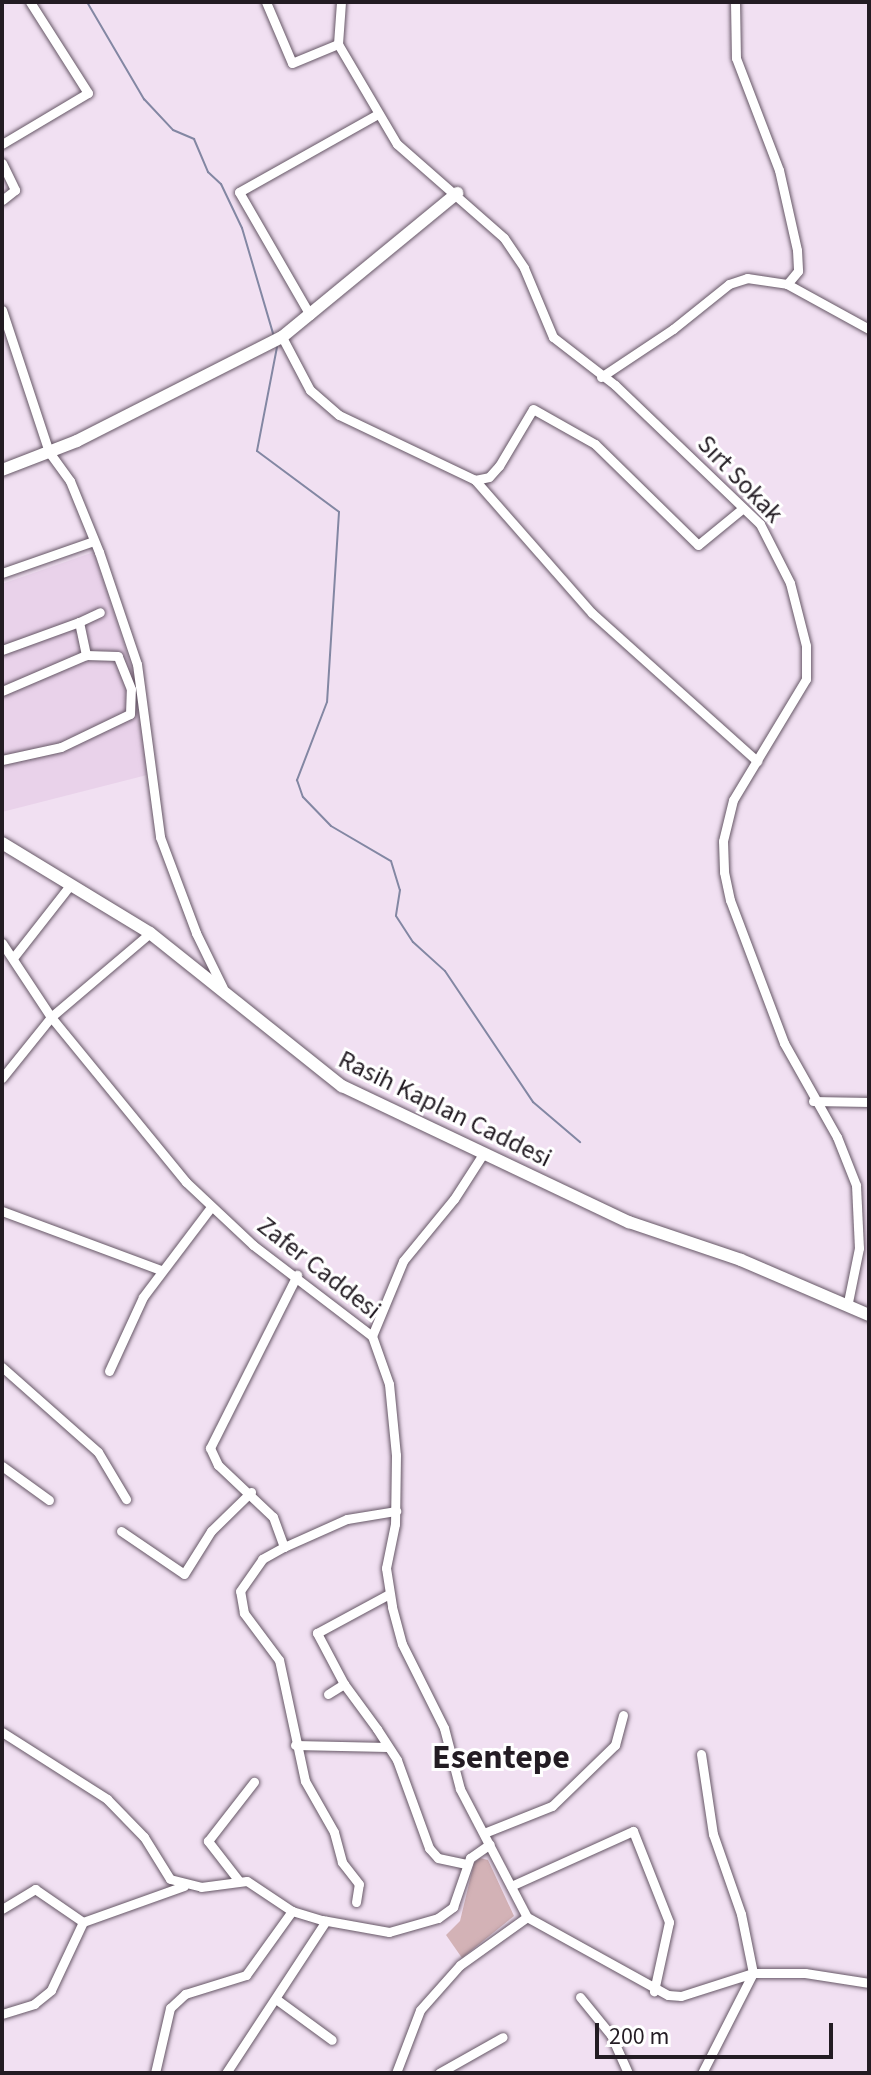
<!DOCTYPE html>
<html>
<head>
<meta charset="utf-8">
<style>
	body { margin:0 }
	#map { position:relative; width:871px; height:2075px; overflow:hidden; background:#f1e0f2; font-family:"Source Sans 3",sans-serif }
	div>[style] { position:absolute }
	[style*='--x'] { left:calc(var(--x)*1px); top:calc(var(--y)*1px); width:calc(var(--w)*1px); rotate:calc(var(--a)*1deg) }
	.built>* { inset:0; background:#e9d2ea }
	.green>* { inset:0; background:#d3b2b6 }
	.stream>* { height:2px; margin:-1px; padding:0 1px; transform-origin:1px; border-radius:1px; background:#8387a3 }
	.roads { filter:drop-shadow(0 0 2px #665766) drop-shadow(0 0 2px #665766) }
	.minor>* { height:9px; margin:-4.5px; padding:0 4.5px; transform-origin:4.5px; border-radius:4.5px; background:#fff }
	.tertiary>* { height:12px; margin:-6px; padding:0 6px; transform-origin:6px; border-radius:6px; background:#fff }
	span { translate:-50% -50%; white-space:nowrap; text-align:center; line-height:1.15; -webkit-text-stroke:6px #fff; paint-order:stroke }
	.street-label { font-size:26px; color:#231c23 }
	.district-label { font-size:34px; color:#231c23; font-weight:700 }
	.frame { position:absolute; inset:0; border:4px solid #231c23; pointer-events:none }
	.scale { position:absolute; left:595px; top:2023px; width:238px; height:36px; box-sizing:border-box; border:4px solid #231c23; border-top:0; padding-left:10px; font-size:24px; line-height:28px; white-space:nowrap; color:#231c23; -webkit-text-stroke:6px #fff; paint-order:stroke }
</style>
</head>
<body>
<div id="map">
	<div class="built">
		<i style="clip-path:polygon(94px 552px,141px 696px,147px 775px,2px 812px,2px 584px)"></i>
	</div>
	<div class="green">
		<i style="clip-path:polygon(480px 1858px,488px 1860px,514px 1916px,462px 1958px,446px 1935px,460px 1921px,474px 1863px)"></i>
	</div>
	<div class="stream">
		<i style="--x:87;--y:2;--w:113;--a:59.6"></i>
		<i style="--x:144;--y:99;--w:42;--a:46.9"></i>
		<i style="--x:173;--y:130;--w:23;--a:23"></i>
		<i style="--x:194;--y:139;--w:36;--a:67"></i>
		<i style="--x:208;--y:172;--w:18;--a:43"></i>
		<i style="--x:221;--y:184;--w:49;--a:64.5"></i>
		<i style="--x:242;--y:228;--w:114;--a:73.6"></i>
		<i style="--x:277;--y:347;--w:106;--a:100.9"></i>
		<i style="--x:257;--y:451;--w:102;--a:36.6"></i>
		<i style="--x:339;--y:512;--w:190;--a:93.6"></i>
		<i style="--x:327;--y:702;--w:84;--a:111"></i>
		<i style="--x:297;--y:780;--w:18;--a:71"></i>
		<i style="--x:303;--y:797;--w:40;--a:46"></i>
		<i style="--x:331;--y:826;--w:69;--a:30.3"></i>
		<i style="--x:391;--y:861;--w:30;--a:73"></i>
		<i style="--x:400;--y:890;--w:26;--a:99"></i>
		<i style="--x:396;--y:916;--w:31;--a:57"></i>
		<i style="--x:413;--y:942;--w:43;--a:42.2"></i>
		<i style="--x:445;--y:971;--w:158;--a:56.1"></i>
		<i style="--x:533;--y:1102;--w:62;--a:40.4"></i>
	</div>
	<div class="roads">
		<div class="minor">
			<i style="--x:266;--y:2;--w:66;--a:66.9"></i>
			<i style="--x:292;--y:63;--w:50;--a:-22.4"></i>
			<i style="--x:341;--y:2;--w:42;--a:94.1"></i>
			<i style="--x:338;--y:44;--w:116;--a:59.5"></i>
			<i style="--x:397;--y:144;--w:142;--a:41.3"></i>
			<i style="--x:504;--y:238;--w:36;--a:56"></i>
			<i style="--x:524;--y:268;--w:75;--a:67.2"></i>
			<i style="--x:553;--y:337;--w:78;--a:37.7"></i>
			<i style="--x:615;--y:385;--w:201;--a:43.8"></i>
			<i style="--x:760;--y:524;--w:66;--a:63"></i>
			<i style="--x:790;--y:583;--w:65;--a:75.7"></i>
			<i style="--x:806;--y:646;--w:33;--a:90"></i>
			<i style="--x:806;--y:679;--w:141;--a:121.1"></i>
			<i style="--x:733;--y:800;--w:42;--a:103.7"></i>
			<i style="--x:723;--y:841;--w:31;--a:88"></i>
			<i style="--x:724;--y:872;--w:29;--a:78"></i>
			<i style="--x:730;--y:900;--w:153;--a:69.3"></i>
			<i style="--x:784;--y:1043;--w:108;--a:60.6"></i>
			<i style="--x:837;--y:1137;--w:52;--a:68.4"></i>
			<i style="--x:856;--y:1185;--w:63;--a:87.3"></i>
			<i style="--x:859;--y:1248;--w:55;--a:101.5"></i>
			<i style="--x:735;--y:2;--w:56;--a:89"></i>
			<i style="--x:736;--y:58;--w:120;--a:69"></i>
			<i style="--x:779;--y:170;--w:82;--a:77.3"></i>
			<i style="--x:797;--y:250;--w:21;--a:87"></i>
			<i style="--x:798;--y:271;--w:17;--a:130"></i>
			<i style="--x:2;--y:144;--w:100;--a:-30.7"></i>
			<i style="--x:88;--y:93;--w:108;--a:-122.5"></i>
			<i style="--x:2;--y:163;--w:30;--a:64"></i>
			<i style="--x:15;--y:190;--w:16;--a:142"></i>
			<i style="--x:2;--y:310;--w:150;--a:71.7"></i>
			<i style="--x:49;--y:452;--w:36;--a:54"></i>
			<i style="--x:70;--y:481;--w:77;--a:67.8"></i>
			<i style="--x:99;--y:552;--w:118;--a:71.3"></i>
			<i style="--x:137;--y:664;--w:175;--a:82.4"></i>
			<i style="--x:160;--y:837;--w:103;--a:69.4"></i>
			<i style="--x:196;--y:933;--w:61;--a:63.9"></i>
			<i style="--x:310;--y:315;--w:142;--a:-120"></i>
			<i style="--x:239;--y:192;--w:159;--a:-29.3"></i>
			<i style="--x:282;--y:337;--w:60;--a:62.2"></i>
			<i style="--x:310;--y:390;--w:38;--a:41"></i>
			<i style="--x:339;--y:415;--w:151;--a:25.5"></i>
			<i style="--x:475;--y:480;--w:14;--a:-12"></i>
			<i style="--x:489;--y:477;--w:15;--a:-48"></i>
			<i style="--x:499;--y:466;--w:66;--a:-59.2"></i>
			<i style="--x:533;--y:409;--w:71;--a:29.4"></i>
			<i style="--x:595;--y:444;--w:144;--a:44.4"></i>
			<i style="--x:698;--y:545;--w:58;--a:-39.4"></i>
			<i style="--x:601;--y:377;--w:87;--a:-33.7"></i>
			<i style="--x:673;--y:329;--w:72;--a:-38.8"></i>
			<i style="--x:729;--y:284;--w:19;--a:-18"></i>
			<i style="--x:747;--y:278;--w:40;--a:8.5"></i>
			<i style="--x:787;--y:284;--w:94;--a:28.8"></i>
			<i style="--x:475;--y:480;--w:177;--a:48.7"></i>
			<i style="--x:592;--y:613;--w:222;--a:41.9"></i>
			<i style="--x:2;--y:573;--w:94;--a:-19.2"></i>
			<i style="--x:79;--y:622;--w:23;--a:-25"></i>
			<i style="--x:2;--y:650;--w:82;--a:-20"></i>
			<i style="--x:79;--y:622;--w:34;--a:78"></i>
			<i style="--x:86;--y:655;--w:91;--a:156.8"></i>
			<i style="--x:2;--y:760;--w:60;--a:-12.4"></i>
			<i style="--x:61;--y:747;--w:76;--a:-25.6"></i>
			<i style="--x:130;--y:714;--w:25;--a:-88"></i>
			<i style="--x:131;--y:689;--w:35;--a:-112"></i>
			<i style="--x:118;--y:656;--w:32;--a:-178"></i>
			<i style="--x:2;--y:943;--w:89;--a:56.5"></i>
			<i style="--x:51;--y:1017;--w:213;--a:50.7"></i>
			<i style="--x:186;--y:1182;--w:92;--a:43.2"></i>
			<i style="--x:253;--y:1245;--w:150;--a:37.4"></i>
			<i style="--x:372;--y:1336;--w:51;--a:70.5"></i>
			<i style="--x:389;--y:1384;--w:71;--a:84.4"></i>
			<i style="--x:396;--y:1455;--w:69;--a:90.8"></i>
			<i style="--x:395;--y:1524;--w:45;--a:101.6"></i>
			<i style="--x:386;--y:1568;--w:39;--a:81"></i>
			<i style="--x:392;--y:1607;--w:38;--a:75"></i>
			<i style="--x:402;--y:1644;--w:94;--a:63.4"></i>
			<i style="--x:444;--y:1728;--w:63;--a:75.3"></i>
			<i style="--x:460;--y:1789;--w:144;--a:62.4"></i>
			<i style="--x:527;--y:1917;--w:161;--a:29"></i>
			<i style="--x:668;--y:1995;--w:13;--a:4"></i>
			<i style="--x:681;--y:1996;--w:76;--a:-17.7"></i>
			<i style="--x:753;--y:1973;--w:52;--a:0"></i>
			<i style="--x:805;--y:1973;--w:65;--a:8.9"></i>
			<i style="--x:13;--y:958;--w:94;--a:-51.9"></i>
			<i style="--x:2;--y:1078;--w:78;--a:-51.2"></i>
			<i style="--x:51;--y:1017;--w:130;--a:-40.3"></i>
			<i style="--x:813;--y:1101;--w:56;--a:1"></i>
			<i style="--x:2;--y:1211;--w:170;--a:20.4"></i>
			<i style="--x:372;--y:1336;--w:81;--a:-67.5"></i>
			<i style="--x:403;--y:1261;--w:80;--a:-50.6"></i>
			<i style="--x:454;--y:1199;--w:54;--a:-57.2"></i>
			<i style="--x:2;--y:1367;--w:128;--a:41.5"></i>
			<i style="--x:98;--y:1452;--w:55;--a:59.2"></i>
			<i style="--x:109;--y:1371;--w:81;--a:-65.3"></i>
			<i style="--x:143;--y:1297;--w:113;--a:-52.9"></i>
			<i style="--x:2;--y:1466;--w:58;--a:35.9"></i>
			<i style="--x:121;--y:1531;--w:76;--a:34.3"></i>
			<i style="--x:184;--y:1574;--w:51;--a:-57.9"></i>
			<i style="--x:211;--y:1531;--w:56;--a:-44.3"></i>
			<i style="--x:284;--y:1547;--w:32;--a:-110"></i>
			<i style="--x:273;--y:1517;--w:76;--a:-136.6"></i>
			<i style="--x:218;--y:1465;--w:19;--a:-115"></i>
			<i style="--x:210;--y:1448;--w:194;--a:-63.3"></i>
			<i style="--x:344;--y:1684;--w:58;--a:-117.9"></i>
			<i style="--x:317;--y:1633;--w:82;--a:-28.4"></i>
			<i style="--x:328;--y:1694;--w:19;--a:-32"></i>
			<i style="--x:344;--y:1684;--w:56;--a:53.7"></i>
			<i style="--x:377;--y:1729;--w:37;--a:57"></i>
			<i style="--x:397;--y:1760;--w:94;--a:70"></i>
			<i style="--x:429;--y:1848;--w:13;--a:48"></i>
			<i style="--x:438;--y:1858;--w:30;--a:12"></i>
			<i style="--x:2;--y:1732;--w:125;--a:32.5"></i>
			<i style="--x:107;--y:1799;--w:53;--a:45.8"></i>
			<i style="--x:144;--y:1837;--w:49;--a:58.2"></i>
			<i style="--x:170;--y:1879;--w:32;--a:14"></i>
			<i style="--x:201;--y:1887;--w:46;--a:-7.4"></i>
			<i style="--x:247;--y:1881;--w:54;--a:33.7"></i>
			<i style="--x:292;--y:1911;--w:31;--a:17"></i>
			<i style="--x:322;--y:1920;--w:68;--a:10.2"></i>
			<i style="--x:389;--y:1932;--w:51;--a:-15.9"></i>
			<i style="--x:438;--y:1918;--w:19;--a:-36"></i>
			<i style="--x:453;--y:1907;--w:52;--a:-70.9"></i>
			<i style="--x:470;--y:1858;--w:24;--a:-35"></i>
			<i style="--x:295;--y:1745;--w:92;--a:1.2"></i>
			<i style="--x:701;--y:1754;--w:81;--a:81.5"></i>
			<i style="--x:713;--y:1834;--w:85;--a:70.7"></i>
			<i style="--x:741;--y:1914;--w:60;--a:78.5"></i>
			<i style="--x:753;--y:1973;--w:112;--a:117"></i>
			<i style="--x:484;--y:1833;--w:73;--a:-21.7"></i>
			<i style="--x:552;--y:1806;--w:88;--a:-44.1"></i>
			<i style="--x:615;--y:1745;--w:31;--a:-75"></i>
			<i style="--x:239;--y:1881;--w:51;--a:-127.8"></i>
			<i style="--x:208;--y:1841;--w:75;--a:-52.1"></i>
			<i style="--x:511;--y:1886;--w:134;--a:-24.3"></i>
			<i style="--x:633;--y:1831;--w:98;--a:68.4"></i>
			<i style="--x:669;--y:1922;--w:71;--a:102.3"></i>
			<i style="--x:356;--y:1902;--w:18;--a:-81"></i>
			<i style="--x:359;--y:1884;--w:28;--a:-128"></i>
			<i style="--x:342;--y:1862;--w:31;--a:-105"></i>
			<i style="--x:334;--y:1832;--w:59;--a:-119.6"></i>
			<i style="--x:305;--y:1781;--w:124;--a:-102.1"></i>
			<i style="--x:279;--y:1660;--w:59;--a:-126.7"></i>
			<i style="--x:244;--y:1613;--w:22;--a:-100"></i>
			<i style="--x:240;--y:1591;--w:39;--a:-55"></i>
			<i style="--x:262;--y:1559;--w:25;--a:-29"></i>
			<i style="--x:284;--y:1547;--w:69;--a:-24"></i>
			<i style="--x:347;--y:1519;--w:50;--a:-9.3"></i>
			<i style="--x:2;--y:1909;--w:39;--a:-31"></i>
			<i style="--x:35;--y:1889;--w:58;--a:34.5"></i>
			<i style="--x:83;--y:1922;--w:107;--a:-19.6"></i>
			<i style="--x:580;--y:1997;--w:49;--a:50.8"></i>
			<i style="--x:611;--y:2035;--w:42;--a:65.9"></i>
			<i style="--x:276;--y:1999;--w:69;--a:36.2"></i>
			<i style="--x:2;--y:2014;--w:34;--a:-17"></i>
			<i style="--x:34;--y:2004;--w:22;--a:-39"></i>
			<i style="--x:51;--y:1990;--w:75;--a:-64.8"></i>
			<i style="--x:155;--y:2073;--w:67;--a:-77"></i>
			<i style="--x:170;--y:2008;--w:21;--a:-43"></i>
			<i style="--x:185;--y:1994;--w:64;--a:-17.3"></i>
			<i style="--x:246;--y:1975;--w:79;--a:-54.3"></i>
			<i style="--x:226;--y:2073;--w:182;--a:-56.7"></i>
			<i style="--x:396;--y:2073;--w:67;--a:-69.1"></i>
			<i style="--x:420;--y:2010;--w:60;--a:-48.4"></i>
			<i style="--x:460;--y:1965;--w:82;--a:-35.6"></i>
			<i style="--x:439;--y:2073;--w:73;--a:-29.4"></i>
		</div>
		<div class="tertiary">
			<i style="--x:2;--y:470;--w:80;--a:-21.1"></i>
			<i style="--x:77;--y:441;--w:230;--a:-26.9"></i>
			<i style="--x:282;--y:337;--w:227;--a:-39.4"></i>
			<i style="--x:2;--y:843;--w:173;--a:31.3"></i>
			<i style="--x:150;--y:933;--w:246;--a:38.6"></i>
			<i style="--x:342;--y:1086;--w:318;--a:25.4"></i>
			<i style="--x:629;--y:1222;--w:118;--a:18.7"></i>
			<i style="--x:741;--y:1260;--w:139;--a:23.3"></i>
		</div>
	</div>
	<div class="street-label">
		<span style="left:740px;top:479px;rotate:46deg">Sırt Sokak</span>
		<span style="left:445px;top:1109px;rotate:26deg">Rasih Kaplan Caddesi</span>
		<span style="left:319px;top:1268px;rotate:38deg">Zafer Caddesi</span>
	</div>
	<div class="district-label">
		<span style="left:501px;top:1758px">Esentepe</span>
	</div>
	<div class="frame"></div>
	<div class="scale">200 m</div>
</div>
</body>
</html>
